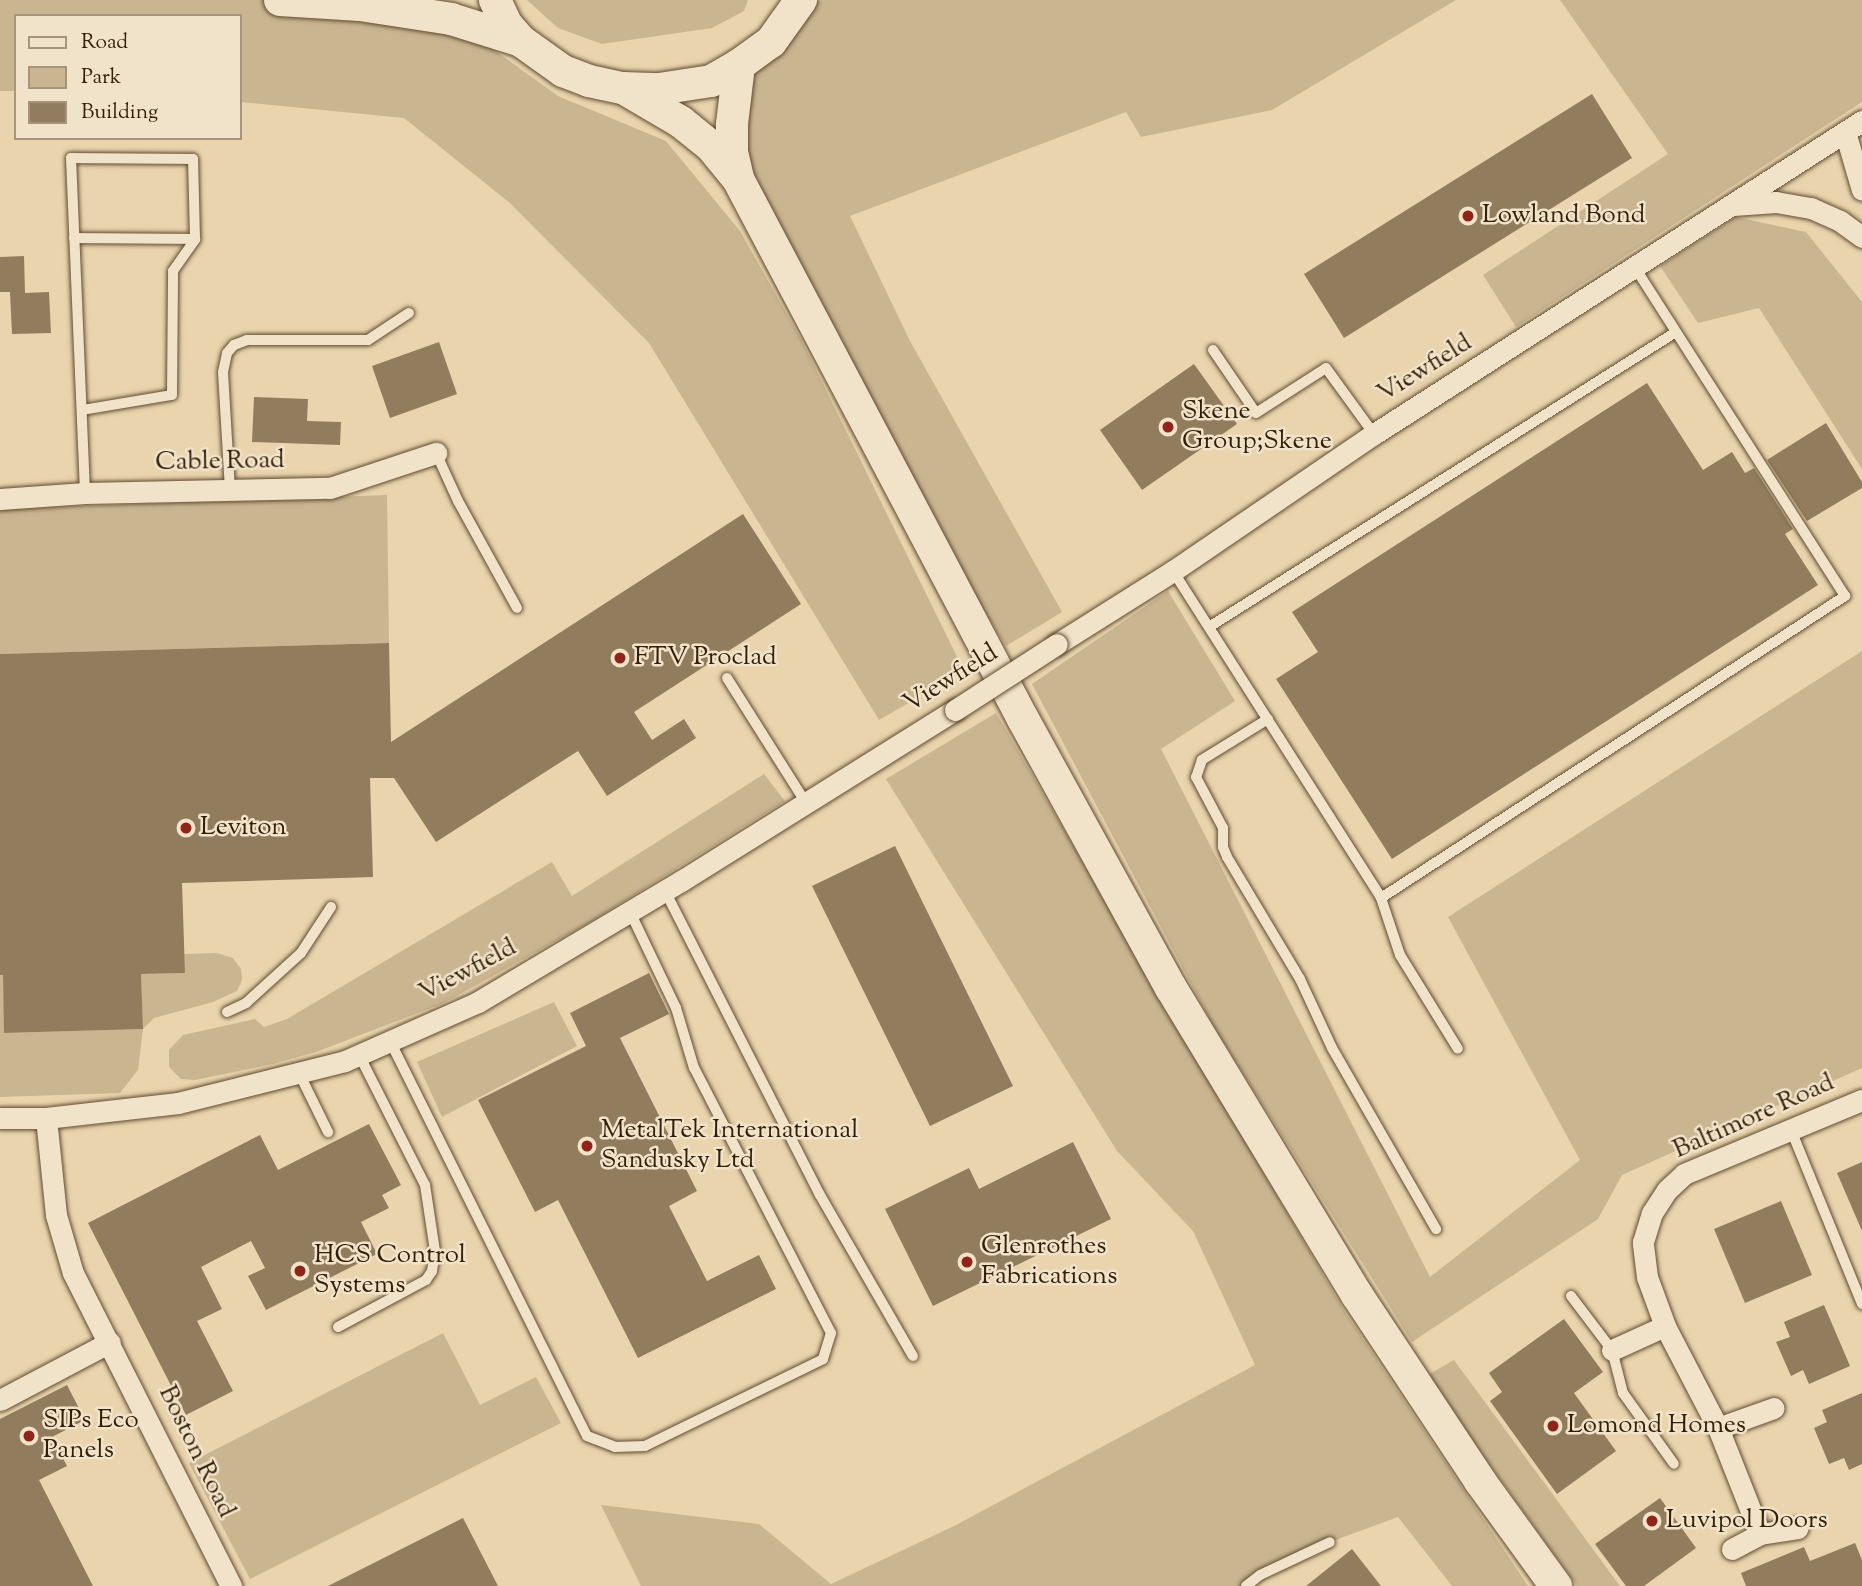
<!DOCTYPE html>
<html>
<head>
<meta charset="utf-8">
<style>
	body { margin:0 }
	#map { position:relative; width:1862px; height:1586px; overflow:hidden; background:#e9d4ad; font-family:"Sorts Mill Goudy",serif }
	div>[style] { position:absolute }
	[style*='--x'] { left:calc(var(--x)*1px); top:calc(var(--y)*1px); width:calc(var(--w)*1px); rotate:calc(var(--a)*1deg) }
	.green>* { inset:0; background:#cab591 }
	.building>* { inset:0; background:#917d5d }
	.roads { filter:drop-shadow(0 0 2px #604c30) drop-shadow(0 0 2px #604c30) }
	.lane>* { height:10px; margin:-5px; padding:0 5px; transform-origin:5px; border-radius:5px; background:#f1e3ca }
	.street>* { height:21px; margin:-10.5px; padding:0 10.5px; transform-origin:10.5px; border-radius:10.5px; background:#f1e3ca }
	.secondary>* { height:32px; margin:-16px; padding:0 16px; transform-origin:16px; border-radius:16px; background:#f1e3ca }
	.bridges { filter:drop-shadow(0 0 2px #604c30) drop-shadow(0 0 2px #604c30) }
	.street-bridge>* { height:21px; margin:-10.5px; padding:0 10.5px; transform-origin:10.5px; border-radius:10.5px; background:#f1e3ca }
	.dots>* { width:19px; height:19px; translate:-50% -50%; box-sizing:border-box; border:4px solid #f1e3ca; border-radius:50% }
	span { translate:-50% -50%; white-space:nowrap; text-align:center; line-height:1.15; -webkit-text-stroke:5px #f1e3ca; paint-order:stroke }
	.poi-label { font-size:26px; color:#321f07 }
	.left { translate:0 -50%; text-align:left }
	.street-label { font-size:26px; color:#321f07 }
	.legend { position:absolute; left:14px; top:14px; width:228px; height:126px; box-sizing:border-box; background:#f1e3ca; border:2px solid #a5957c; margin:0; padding:9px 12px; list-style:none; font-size:21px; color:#321f07 }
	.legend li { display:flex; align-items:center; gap:14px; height:35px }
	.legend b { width:35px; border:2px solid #a5957c }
</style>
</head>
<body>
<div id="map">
	<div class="green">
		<i style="clip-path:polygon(0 0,280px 0,451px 19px,558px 96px,666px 141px,740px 231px,802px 341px,964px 671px,879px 720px,649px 343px,510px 203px,404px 118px,240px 102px,240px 16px,16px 16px,16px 91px,0 91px)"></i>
		<i style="clip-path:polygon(527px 0,748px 0,744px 11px,712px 28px,602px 44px,558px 28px)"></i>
		<i style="clip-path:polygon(822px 0,1456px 0,1272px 110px,1141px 137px,1126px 112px,850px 216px,910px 341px,1062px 612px,1006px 646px,958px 568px,732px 151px,735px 96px,813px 4px)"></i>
		<i style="clip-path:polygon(1560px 0,1862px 0,1862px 102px,1516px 327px,1483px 275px,1668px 154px)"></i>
		<i style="clip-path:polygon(1736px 217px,1806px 232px,1862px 302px,1862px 469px,1759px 308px,1698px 323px,1660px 266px)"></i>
		<i style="clip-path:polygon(387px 495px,389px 643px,0 654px,0 509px)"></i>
		<i style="clip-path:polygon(1168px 591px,1235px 701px,1161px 749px,1430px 1277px,1580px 1160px,1448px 917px,1862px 651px,1862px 1068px,1622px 1175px,1598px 1219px,1412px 1342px,1213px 1025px,1032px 684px)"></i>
		<i style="clip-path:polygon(996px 713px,1343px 1309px,1528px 1586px,1452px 1586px,1398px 1517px,1330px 1542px,1247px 1586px,641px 1586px,601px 1505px,759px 1524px,831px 1584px,954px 1526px,1255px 1365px,1193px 1231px,1117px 1151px,886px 779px)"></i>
		<i style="clip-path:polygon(764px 774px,785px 801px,592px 921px,444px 1003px,316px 1052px,273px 1064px,195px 1080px,181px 1079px,169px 1067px,169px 1050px,183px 1035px,255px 1019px,264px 1027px,287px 1019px,552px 862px,572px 896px)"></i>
		<i style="clip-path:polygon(217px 953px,233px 958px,241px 969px,242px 980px,237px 991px,213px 1002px,154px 1018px,143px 1029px,138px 1070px,120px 1093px,0 1097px,0 975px,3px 975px,5px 1033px,142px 1029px,141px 974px,185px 973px,184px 954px)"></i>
		<i style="clip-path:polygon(554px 1002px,577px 1046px,442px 1117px,417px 1062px)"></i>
		<i style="clip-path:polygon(443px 1333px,480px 1405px,536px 1377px,561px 1423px,250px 1579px,189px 1463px)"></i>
		<i style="clip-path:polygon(1454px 1360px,1620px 1586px,1577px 1586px,1426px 1376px)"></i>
	</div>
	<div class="building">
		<i style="clip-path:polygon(1592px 94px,1632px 158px,1344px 338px,1304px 274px)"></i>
		<i style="clip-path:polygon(24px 256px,25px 293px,49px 292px,51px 333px,12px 334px,10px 292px,0 292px,0 257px)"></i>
		<i style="clip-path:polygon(439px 342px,457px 394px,390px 418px,372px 366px)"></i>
		<i style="clip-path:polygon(1194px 364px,1237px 424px,1142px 490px,1100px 430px)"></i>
		<i style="clip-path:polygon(1647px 383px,1703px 470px,1732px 452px,1745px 473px,1754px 468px,1793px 529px,1785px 534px,1818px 585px,1392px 859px,1276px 679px,1318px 652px,1292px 612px)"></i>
		<i style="clip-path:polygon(254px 397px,308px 399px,307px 421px,341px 422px,340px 445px,252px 442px)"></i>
		<i style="clip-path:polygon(1826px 423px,1862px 482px,1862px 488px,1807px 521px,1767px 460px)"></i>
		<i style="clip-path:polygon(743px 514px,801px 604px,634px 712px,652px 740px,684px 719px,696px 738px,607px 796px,578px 751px,436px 842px,394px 778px,370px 778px,373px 877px,182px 883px,185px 973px,141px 974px,143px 1029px,4px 1033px,3px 975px,0 975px,0 654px,389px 643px,391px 742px)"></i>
		<i style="clip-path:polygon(895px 846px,1013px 1086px,930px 1126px,812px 886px)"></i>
		<i style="clip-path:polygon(649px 973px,669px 1014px,620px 1038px,697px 1191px,669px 1206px,707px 1281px,759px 1255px,776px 1289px,638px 1358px,558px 1200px,535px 1212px,478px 1100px,586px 1046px,570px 1013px)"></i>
		<i style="clip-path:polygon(369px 1124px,401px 1185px,382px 1195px,389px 1208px,361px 1222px,377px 1254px,266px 1310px,248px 1276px,265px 1268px,251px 1241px,201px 1267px,222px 1309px,197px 1321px,233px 1391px,186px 1415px,88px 1223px,260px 1135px,278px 1170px)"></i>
		<i style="clip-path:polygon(1073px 1142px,1111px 1219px,933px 1306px,885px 1209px,969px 1168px,979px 1189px)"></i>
		<i style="clip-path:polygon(1862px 1162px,1862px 1231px,1837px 1173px)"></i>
		<i style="clip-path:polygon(1781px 1201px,1812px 1275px,1745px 1303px,1714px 1229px)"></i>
		<i style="clip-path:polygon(1824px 1305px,1850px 1366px,1809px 1384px,1803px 1370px,1791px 1376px,1776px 1342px,1790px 1337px,1784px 1322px)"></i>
		<i style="clip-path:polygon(1564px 1319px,1603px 1372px,1574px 1393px,1616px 1451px,1557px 1494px,1490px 1401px,1502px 1392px,1489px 1373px)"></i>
		<i style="clip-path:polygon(67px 1385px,85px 1420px,52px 1437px,67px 1466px,39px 1480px,93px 1586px,0 1586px,0 1419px)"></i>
		<i style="clip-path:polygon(1862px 1393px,1862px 1464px,1849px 1470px,1844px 1458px,1829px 1464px,1814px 1428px,1827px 1422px,1822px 1410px)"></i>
		<i style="clip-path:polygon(1660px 1498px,1696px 1548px,1644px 1586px,1626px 1586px,1595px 1544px)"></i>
		<i style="clip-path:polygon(463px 1518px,498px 1586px,328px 1586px)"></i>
		<i style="clip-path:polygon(1855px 1543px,1862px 1560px,1862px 1586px,1746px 1586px,1741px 1573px,1804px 1547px,1810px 1561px)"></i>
		<i style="clip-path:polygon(1352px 1549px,1381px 1586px,1306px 1586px)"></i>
	</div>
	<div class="roads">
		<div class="lane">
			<i style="--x:74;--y:238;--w:121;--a:0.5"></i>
			<i style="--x:1213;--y:350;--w:76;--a:55.7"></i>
			<i style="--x:1256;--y:413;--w:83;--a:-32.7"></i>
			<i style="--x:1326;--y:368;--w:82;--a:54"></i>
			<i style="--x:82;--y:410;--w:91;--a:-9.5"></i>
			<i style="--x:172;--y:395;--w:124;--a:-89.5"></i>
			<i style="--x:173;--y:271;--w:39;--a:-55"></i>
			<i style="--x:195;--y:239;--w:80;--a:-91.4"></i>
			<i style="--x:193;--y:159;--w:122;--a:-179.5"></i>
			<i style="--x:71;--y:158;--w:335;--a:87.6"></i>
			<i style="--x:436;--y:453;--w:53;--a:65.4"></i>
			<i style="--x:458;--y:501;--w:122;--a:61.1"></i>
			<i style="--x:230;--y:490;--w:118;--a:-93.4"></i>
			<i style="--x:223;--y:372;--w:19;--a:-78"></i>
			<i style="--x:227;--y:353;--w:11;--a:-49"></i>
			<i style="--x:234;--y:345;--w:14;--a:-21"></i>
			<i style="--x:247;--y:340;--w:121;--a:0"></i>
			<i style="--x:368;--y:340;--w:49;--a:-33.4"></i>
			<i style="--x:1173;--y:571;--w:388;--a:57.5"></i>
			<i style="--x:1381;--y:898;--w:60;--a:71.6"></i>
			<i style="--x:1400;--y:955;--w:110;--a:58.3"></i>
			<i style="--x:1209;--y:627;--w:552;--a:-32.28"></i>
			<i style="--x:727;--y:678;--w:148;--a:57.7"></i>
			<i style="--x:1268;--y:719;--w:78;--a:148.2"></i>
			<i style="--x:1202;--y:760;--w:18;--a:109"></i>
			<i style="--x:1196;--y:777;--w:58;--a:62.1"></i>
			<i style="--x:1223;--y:828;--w:19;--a:90"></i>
			<i style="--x:1223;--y:847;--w:11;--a:68"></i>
			<i style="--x:1227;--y:857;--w:142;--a:59.1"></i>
			<i style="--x:1300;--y:979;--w:76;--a:65.1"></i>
			<i style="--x:1332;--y:1048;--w:209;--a:60.1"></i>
			<i style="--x:665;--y:891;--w:341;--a:63"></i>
			<i style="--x:820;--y:1195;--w:186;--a:60"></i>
			<i style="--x:1381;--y:898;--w:554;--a:-33.06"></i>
			<i style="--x:1845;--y:596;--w:388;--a:-122.6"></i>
			<i style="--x:227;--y:1012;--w:21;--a:-25"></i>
			<i style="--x:246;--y:1003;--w:74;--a:-42.3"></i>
			<i style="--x:301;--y:953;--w:55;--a:-56.9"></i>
			<i style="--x:390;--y:1041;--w:441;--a:63.5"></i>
			<i style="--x:587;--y:1436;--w:30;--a:21"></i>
			<i style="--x:615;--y:1447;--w:30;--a:-2"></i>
			<i style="--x:645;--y:1446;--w:198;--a:-26"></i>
			<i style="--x:823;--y:1359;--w:27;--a:-73"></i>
			<i style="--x:831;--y:1333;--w:298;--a:-117.3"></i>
			<i style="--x:694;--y:1068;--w:63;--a:-106.7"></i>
			<i style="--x:676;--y:1008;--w:106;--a:-115.6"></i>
			<i style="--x:299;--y:1073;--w:66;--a:63.8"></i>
			<i style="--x:1791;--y:1130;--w:188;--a:67.8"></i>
			<i style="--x:1571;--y:1296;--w:68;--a:52.8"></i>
			<i style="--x:1612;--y:1350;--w:44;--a:75.7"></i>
			<i style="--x:1623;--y:1393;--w:87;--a:54.3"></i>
			<i style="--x:338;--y:1327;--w:100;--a:-28.1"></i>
			<i style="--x:426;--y:1280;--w:11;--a:-56"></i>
			<i style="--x:432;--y:1271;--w:20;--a:-81"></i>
			<i style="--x:435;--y:1251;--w:67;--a:-98.6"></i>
			<i style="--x:425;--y:1185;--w:146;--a:-116.9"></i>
			<i style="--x:1246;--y:1586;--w:18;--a:-38"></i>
			<i style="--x:1260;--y:1575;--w:77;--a:-25.2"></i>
		</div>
		<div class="street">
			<i style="--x:1845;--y:132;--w:60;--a:73.7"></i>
			<i style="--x:1733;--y:205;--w:43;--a:-4"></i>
			<i style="--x:1776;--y:202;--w:36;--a:10"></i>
			<i style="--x:1811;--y:208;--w:32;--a:24"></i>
			<i style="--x:1840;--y:221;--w:27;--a:36"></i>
			<i style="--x:0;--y:499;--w:85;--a:-4"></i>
			<i style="--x:85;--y:493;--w:245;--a:-1.2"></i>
			<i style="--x:330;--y:488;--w:112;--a:-18.3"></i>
			<i style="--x:1057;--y:644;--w:137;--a:-32.2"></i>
			<i style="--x:1173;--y:571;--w:243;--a:-34.3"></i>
			<i style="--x:1374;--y:434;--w:580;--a:-32.68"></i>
			<i style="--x:0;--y:1118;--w:46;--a:0"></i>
			<i style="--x:46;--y:1118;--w:133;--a:-6.5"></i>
			<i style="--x:178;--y:1103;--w:172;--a:-14.1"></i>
			<i style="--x:345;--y:1061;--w:145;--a:-23.9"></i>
			<i style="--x:478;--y:1002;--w:236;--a:-30.8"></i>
			<i style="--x:681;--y:881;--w:323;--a:-32"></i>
			<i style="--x:46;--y:1118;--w:98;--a:84.1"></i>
			<i style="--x:56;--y:1215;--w:60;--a:73.7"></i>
			<i style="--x:73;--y:1273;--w:351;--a:63.2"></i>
			<i style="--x:1612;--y:1350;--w:58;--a:-24.4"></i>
			<i style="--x:0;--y:1400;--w:124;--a:-27.8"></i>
			<i style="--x:1718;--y:1428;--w:59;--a:-19.7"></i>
			<i style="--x:1760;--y:1534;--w:114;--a:-111.6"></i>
			<i style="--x:1718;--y:1428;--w:115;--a:-117.5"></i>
			<i style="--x:1665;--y:1326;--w:52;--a:-110.2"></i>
			<i style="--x:1647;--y:1277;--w:35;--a:-97"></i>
			<i style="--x:1643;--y:1242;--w:30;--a:-73"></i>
			<i style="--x:1652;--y:1213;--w:27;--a:-57"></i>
			<i style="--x:1667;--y:1190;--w:23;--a:-43"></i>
			<i style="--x:1684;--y:1174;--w:193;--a:-22.6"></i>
			<i style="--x:1732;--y:1549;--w:32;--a:-28"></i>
			<i style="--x:1760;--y:1534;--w:38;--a:-9"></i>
		</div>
		<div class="secondary">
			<i style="--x:280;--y:0;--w:80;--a:3.6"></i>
			<i style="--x:360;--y:5;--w:92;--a:8.7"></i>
			<i style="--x:451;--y:19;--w:73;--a:17.4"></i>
			<i style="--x:495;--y:0;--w:26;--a:65"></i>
			<i style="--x:506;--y:24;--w:23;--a:49"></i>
			<i style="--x:521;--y:41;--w:52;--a:35.5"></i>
			<i style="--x:563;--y:71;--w:28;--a:21"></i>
			<i style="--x:589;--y:81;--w:35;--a:12"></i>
			<i style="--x:623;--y:88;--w:36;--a:2"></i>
			<i style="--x:659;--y:89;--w:53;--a:-8.7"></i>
			<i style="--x:711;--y:81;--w:32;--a:-30"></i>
			<i style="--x:739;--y:65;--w:39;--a:-36"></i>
			<i style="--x:771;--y:42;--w:52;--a:-54.5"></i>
			<i style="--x:623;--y:88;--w:67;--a:30.4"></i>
			<i style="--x:681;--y:122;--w:38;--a:39"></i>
			<i style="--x:711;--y:146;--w:43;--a:50.7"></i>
			<i style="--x:738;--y:179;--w:611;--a:62.18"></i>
			<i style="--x:1023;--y:719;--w:307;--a:61.2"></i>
			<i style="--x:1171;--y:988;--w:359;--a:58.8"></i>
			<i style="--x:1357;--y:1295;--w:223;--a:56.5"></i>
			<i style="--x:1480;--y:1481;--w:130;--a:54.1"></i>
			<i style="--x:738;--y:178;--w:28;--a:-103"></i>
			<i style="--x:732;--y:151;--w:27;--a:-90"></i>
			<i style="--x:732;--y:124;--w:59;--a:-83.2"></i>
		</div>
	</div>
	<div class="bridges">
		<div class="street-bridge">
			<i style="--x:955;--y:710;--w:121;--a:-32.9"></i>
		</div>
	</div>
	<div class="dots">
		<i style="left:1468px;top:216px;background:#8f2418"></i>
		<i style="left:1168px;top:427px;background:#8f2418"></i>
		<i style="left:620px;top:658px;background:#8f2418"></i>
		<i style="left:186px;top:828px;background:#8f2418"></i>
		<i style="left:587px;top:1146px;background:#8f2418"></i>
		<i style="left:967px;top:1262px;background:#8f2418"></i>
		<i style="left:300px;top:1271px;background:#8f2418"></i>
		<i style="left:1553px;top:1426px;background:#8f2418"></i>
		<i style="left:29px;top:1436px;background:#8f2418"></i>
		<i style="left:1652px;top:1521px;background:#8f2418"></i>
	</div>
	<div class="poi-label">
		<span class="left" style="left:1482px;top:216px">Lowland Bond</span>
		<span class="left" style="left:1182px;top:427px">Skene<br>Group;Skene</span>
		<span class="left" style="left:634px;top:658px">FTV Proclad</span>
		<span class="left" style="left:200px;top:828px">Leviton</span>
		<span class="left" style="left:601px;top:1146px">MetalTek International<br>Sandusky Ltd</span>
		<span class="left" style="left:981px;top:1262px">Glenrothes<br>Fabrications</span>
		<span class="left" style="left:314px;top:1271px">HCS Control<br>Systems</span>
		<span class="left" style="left:43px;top:1436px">SIPs Eco<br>Panels</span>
		<span class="left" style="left:1567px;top:1426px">Lomond Homes</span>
		<span class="left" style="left:1666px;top:1521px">Luvipol Doors</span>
	</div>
	<div class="street-label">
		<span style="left:1425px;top:369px;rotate:-32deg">Viewfield</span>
		<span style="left:220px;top:462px;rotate:-1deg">Cable Road</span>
		<span style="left:951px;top:679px;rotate:-32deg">Viewfield</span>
		<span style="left:468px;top:971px;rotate:-28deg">Viewfield</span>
		<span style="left:1754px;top:1117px;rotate:-24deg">Baltimore Road</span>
		<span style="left:196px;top:1452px;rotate:64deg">Boston Road</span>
	</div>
	<ul class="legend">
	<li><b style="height:9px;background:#f1e3ca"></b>Road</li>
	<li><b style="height:19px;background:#cab591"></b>Park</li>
	<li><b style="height:19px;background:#917d5d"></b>Building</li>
	</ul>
</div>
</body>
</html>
